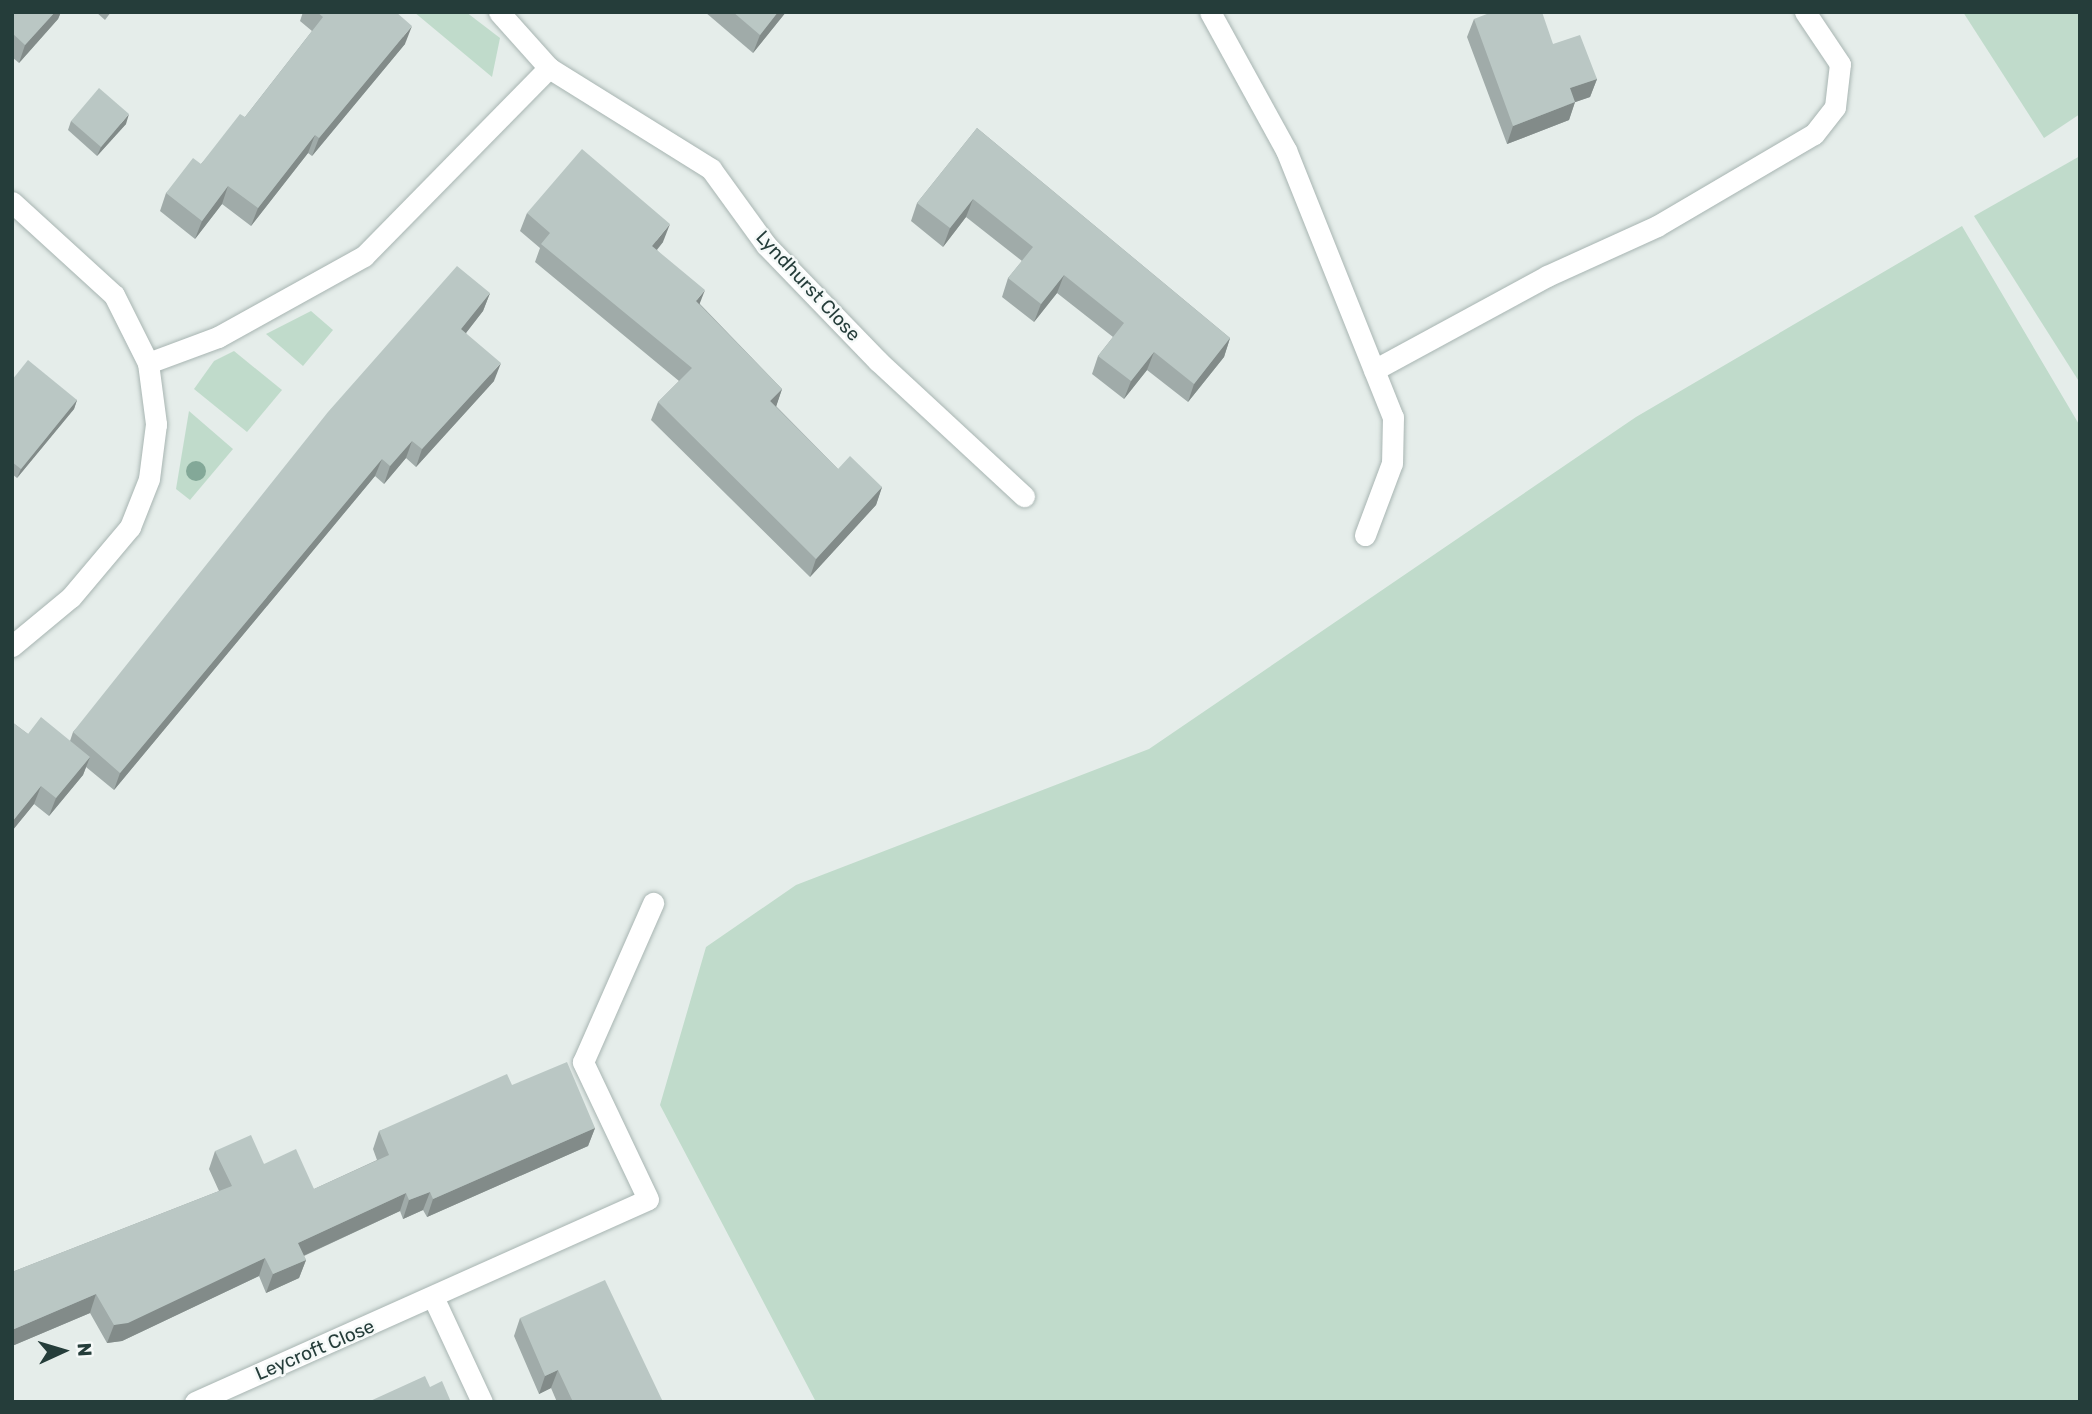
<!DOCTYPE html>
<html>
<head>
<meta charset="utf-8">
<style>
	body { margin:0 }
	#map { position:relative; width:2092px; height:1414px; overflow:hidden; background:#e5edea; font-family:Rubik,sans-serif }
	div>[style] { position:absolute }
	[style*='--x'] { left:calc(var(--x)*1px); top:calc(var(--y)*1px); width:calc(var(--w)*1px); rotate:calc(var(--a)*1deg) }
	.green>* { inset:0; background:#c0dbcb }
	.roads { filter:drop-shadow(0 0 2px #a8b5b2) drop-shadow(0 0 2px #a8b5b2) }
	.service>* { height:21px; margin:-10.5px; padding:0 10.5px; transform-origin:10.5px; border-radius:10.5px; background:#fff }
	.minor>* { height:21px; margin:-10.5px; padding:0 10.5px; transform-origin:10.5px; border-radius:10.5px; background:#fff }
	.trees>* { width:20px; height:20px; margin:-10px; border-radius:50%; background:#83a898 }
	.wall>* { inset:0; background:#a0aba9 }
	.shaded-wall>* { inset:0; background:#828b89 }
	.building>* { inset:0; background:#bac7c4 }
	span { translate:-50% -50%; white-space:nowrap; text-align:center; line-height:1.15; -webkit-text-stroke:5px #f5f9f8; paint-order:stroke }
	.street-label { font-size:19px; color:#253d3a }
	.frame { position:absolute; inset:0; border:14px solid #253d3a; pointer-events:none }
	.north { position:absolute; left:28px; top:1316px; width:70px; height:70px; -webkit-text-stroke:5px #f5f9f8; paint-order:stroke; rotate:86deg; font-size:19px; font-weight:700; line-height:28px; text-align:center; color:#253d3a }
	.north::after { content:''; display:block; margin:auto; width:24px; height:32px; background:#253d3a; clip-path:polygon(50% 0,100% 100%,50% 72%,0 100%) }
</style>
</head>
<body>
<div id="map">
	<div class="green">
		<i style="clip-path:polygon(414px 12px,466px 12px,500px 38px,492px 77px)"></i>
		<i style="clip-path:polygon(1963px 12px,2080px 12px,2080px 114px,2044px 138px)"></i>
		<i style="clip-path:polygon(2080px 156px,2080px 383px,1974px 216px)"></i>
		<i style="clip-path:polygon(1962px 226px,2080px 426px,2080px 1402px,816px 1402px,660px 1105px,706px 947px,796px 885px,1149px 749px,1636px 417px)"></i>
		<i style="clip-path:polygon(311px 311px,333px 330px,303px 366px,266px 334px)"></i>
		<i style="clip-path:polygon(234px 351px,282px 390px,247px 432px,194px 389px,214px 361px)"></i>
		<i style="clip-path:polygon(189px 411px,233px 449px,190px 500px,176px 489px)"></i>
	</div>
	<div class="roads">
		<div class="service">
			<i style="--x:1210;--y:12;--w:158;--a:61.2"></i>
			<i style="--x:1286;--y:150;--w:288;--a:68.2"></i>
			<i style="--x:1393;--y:417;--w:46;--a:91.2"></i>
			<i style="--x:1392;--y:463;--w:77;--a:110.6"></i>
			<i style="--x:1374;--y:370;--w:197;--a:-28.5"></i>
			<i style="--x:1547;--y:276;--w:121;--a:-24.4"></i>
			<i style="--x:1657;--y:226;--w:182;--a:-30.4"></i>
			<i style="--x:1814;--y:134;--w:34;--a:-52"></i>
			<i style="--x:1835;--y:107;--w:43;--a:-83.4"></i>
			<i style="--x:1840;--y:64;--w:63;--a:-123.9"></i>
			<i style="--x:648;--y:1199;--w:152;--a:-115.4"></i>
			<i style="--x:583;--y:1062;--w:174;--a:-66.2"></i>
		</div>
		<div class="minor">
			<i style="--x:499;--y:12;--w:75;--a:48.2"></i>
			<i style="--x:12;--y:202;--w:138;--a:42.4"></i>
			<i style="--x:114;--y:295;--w:76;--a:63.4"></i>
			<i style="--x:148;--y:363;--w:62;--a:82.5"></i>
			<i style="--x:156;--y:424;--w:55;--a:97.3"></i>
			<i style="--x:149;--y:479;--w:52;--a:111.6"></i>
			<i style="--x:130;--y:527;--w:92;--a:130.1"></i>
			<i style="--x:71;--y:597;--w:77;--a:140.3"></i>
			<i style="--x:148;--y:363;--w:75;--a:-20.4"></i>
			<i style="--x:218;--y:337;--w:167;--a:-29"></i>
			<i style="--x:364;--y:256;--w:264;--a:-45.5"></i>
			<i style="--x:549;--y:68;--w:191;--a:31.9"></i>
			<i style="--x:711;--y:169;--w:94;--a:54.1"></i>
			<i style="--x:766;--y:245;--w:161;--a:46"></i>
			<i style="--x:878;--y:361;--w:199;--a:42.8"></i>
			<i style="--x:434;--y:1299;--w:114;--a:65"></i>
			<i style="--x:195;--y:1402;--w:496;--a:-24.1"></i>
		</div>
	</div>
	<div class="trees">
		<i style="left:196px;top:471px"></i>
	</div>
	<div class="wall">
		<i style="clip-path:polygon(12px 12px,61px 12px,58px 19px,19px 63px,12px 57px)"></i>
		<i style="clip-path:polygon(96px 12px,111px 12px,105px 20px)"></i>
		<i style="clip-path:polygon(303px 12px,396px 12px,405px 44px,312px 156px,308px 153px,251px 226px,222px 204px,195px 239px,160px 211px,166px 193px,201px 164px,245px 117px,312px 31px,300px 21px)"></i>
		<i style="clip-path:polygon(705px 12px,786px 12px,753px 53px)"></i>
		<i style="clip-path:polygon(1474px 19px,1553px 44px,1597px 79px,1590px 97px,1575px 102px,1569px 120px,1507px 144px,1467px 37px)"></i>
		<i style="clip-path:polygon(71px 121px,126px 124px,97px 156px,68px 130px)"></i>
		<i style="clip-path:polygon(977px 128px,1230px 338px,1224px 357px,1188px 402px,1147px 370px,1124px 399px,1092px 374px,1098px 356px,1113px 337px,1057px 293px,1034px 322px,1002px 297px,1008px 278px,1022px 261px,966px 217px,943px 247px,911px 221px,917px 203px)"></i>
		<i style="clip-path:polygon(527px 213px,663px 242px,657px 250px,700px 304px,782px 389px,776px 406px,838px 469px,882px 487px,876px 505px,810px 577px,651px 420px,658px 402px,679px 381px,535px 262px,540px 248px,520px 231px)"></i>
		<i style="clip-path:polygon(490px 293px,483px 311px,466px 333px,494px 381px,416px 467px,406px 458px,384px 484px,375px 476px,114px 790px,86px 767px,83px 775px,49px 816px,34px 804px,12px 831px,12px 722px,28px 734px,70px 741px,73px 732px)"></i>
		<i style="clip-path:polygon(12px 380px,77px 400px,74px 409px,17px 478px,12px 474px)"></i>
		<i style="clip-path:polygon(512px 1085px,595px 1128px,588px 1146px,427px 1217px,423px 1210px,403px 1219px,400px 1211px,304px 1256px,306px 1260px,299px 1278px,266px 1293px,259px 1276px,122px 1341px,107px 1343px,90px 1313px,12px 1346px,12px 1272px,219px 1191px,209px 1169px,215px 1151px,264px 1164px,314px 1189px,377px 1160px,373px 1149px,379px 1131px)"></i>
		<i style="clip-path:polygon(520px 1318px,663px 1402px,557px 1402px,551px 1388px,539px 1394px,514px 1336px)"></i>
	</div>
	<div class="shaded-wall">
		<i style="clip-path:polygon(55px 12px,61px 12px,58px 19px,19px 63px,25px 45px)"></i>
		<i style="clip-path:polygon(778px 12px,786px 12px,753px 53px,760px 35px)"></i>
		<i style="clip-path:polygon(412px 26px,405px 44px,312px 156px,319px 138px)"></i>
		<i style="clip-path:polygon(1597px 79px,1590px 97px,1564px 106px,1570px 88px)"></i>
		<i style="clip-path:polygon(1575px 102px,1569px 120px,1507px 144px,1513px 126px)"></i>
		<i style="clip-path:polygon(129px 114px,126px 124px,97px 156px,101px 147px)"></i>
		<i style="clip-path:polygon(315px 135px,308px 153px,251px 226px,258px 208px)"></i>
		<i style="clip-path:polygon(228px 186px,222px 204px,195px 239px,202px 221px)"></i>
		<i style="clip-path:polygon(973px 199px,966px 217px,943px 247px,950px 228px)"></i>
		<i style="clip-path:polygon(670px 224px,663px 242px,645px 264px,652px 246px)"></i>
		<i style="clip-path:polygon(1064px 275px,1057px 293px,1034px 322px,1041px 304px)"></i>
		<i style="clip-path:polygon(705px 290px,698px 308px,696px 301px)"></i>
		<i style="clip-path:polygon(490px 293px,483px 311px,455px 347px,461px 329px)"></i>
		<i style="clip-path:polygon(1230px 338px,1224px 357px,1188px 402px,1194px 384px)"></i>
		<i style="clip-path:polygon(1154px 352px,1147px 370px,1124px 399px,1131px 381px)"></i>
		<i style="clip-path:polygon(501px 363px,494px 381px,416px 467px,422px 449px)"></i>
		<i style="clip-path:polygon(782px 389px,776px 407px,770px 401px)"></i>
		<i style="clip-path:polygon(77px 400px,74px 409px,17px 478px,21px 469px)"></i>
		<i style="clip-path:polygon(412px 441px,406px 458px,384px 484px,390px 466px)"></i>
		<i style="clip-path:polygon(382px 459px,375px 476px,114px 790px,120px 773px)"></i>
		<i style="clip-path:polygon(882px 487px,876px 505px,810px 577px,816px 559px)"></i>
		<i style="clip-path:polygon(90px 757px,83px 775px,49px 816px,56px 798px)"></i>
		<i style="clip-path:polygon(41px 786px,34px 804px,12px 831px,12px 822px)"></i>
		<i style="clip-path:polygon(595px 1128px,588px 1146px,427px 1217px,433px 1199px)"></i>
		<i style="clip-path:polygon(430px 1192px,423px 1210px,403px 1219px,409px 1200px)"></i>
		<i style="clip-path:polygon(406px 1193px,400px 1211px,292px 1261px,298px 1243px)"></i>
		<i style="clip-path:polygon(265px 1258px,259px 1276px,122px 1341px,107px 1343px,114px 1325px)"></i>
		<i style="clip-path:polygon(306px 1260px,299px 1278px,266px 1293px,273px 1274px)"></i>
		<i style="clip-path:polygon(96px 1294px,90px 1313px,12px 1346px,12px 1330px)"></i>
		<i style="clip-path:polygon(558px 1370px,551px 1388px,539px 1394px,545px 1376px)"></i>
	</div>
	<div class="building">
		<i style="clip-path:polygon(12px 12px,55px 12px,25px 45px,12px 33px)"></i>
		<i style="clip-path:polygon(317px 12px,396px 12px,412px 26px,319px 138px,315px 135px,258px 208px,228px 186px,202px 221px,166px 193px,193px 158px,201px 164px,240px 114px,245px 117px,323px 17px)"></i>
		<i style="clip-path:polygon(733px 12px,778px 12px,760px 35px)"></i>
		<i style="clip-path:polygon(1492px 12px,1542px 12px,1553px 44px,1580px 35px,1597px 79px,1570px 88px,1575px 102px,1513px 126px,1474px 19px)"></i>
		<i style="clip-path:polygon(99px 88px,129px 114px,101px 147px,71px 121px)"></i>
		<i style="clip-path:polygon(977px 128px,1230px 338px,1194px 384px,1154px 352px,1131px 381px,1098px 356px,1124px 323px,1064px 275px,1041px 304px,1008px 278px,1033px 247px,973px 199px,950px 228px,917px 203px)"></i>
		<i style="clip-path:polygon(582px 149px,670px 224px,652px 246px,705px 290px,696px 301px,782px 389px,770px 401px,838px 469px,850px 456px,882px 487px,816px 559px,658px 402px,692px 368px,541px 244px,550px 233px,527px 213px)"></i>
		<i style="clip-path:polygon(457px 266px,490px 293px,461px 329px,501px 363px,422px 449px,412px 441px,390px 466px,382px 459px,120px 773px,73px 732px,328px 412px)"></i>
		<i style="clip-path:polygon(28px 360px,77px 400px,21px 469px,12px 462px,12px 380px)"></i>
		<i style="clip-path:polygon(41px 717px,90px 757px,56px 798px,41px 786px,12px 822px,12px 722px,28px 734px)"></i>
		<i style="clip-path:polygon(567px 1062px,595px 1128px,433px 1199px,430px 1192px,409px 1200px,406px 1193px,298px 1243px,306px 1260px,273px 1274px,265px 1258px,128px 1323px,114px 1325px,96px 1294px,12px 1330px,12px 1272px,232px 1186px,215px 1151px,251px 1135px,264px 1164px,296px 1149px,314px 1189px,389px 1155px,379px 1131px,507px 1074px,512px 1085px)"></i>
		<i style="clip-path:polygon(605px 1280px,663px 1402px,573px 1402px,558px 1370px,545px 1376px,520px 1318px)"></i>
		<i style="clip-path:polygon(425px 1376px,430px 1387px,442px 1381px,451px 1402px,368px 1402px)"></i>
	</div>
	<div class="street-label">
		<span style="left:808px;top:286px;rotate:47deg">Lyndhurst Close</span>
		<span style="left:315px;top:1350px;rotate:-23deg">Leycroft Close</span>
	</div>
	<div class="frame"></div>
	<div class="north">N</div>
</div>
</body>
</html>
